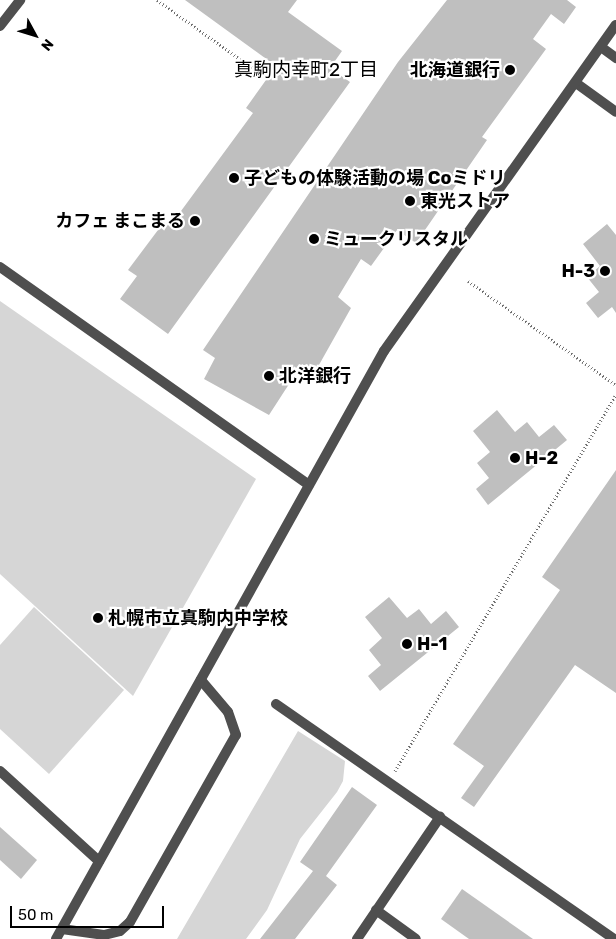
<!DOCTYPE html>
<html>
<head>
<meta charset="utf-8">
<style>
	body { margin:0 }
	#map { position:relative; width:616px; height:939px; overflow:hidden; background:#fff; font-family:Rubik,"Noto Sans JP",sans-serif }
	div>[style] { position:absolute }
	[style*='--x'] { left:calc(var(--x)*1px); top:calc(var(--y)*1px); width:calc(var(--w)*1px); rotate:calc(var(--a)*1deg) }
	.green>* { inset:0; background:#d6d6d6 }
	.building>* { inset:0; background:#bfbfbf }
	.path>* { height:3px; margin-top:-1.5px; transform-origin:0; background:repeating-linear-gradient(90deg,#717171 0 1px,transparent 0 3.5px) }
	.service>* { height:10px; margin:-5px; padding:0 5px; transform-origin:5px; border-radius:5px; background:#4f4f4f }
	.minor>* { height:10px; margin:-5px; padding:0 5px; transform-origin:5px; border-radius:5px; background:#4f4f4f }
	.tertiary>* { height:10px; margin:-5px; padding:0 5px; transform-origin:5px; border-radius:5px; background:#4f4f4f }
	.dots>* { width:14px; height:14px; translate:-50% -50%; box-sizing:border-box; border:2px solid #fff; border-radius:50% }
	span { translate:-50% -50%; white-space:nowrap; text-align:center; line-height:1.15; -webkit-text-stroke:4.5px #fff; paint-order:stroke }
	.poi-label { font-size:18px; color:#000; font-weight:700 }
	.right { translate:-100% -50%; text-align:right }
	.left { translate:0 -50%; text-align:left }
	.neighbourhood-label { font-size:19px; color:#000 }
	.north { position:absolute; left:10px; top:10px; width:50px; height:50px; -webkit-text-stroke:4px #fff; paint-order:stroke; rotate:129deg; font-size:14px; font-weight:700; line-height:20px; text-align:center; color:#000 }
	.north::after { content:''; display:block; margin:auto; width:18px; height:22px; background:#000; clip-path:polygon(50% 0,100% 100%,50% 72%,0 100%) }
	.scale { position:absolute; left:10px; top:906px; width:154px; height:22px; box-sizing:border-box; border:2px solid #000; border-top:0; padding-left:6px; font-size:15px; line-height:18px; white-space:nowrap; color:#000; -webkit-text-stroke:4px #fff; paint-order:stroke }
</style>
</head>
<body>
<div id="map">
	<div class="green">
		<i style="clip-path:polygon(0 301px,256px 479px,133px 696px,0 574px)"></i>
		<i style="clip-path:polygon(34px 607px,124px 690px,49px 774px,0 729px,0 645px)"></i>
		<i style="clip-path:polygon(298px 731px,345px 761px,343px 781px,337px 792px,300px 839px,267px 910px,246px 939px,177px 939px)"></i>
	</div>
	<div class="building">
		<i style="clip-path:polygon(185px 0,297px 0,288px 12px,342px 51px,330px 68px,350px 82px,168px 334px,120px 299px,137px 276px,128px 270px,164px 222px,170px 226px,253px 113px,246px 108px,276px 66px)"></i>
		<i style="clip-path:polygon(447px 0,567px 0,576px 7px,564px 24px,551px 14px,533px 39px,546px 49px,482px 137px,487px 140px,416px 243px,397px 230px,371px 266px,361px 259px,338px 297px,351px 308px,315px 372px,302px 364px,269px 415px,204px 379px,215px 358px,203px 350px,398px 62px)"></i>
		<i style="clip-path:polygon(607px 224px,616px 235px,616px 313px,612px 307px,598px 318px,586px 303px,599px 292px,587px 277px,600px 266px,583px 244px)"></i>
		<i style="clip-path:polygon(497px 410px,515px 432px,527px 422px,539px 437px,554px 425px,567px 440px,488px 505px,476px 489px,489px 478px,477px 463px,490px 452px,473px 431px)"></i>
		<i style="clip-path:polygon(616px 470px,616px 693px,575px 665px,474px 807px,461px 798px,484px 766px,453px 744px,560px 590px,542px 577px)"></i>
		<i style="clip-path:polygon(389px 597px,407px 618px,419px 609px,431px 624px,446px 611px,459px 627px,380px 691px,368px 676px,381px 665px,369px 650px,382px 638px,365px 617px)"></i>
		<i style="clip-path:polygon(352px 787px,377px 805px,326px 876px,337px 885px,295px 939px,260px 939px,313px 871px,300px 862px)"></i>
		<i style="clip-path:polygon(0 827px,37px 860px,21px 879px,0 860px)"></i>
		<i style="clip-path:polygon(462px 889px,533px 939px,469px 939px,441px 919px)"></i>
	</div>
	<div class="path">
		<i style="--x:157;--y:0;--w:123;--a:35.4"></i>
		<i style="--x:468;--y:281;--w:181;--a:35.1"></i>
		<i style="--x:395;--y:771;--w:437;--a:-59.6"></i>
	</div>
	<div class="service">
		<i style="--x:276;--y:704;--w:412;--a:34.8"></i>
		<i style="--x:376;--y:910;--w:49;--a:35.9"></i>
		<i style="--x:62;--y:929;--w:42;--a:8.1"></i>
		<i style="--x:104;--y:935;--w:16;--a:-14"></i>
		<i style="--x:120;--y:931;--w:13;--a:-42"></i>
		<i style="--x:130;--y:922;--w:215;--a:-60.5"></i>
		<i style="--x:236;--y:735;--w:24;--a:-109"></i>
		<i style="--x:228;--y:712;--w:42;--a:-130.2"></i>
		<i style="--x:357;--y:939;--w:148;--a:-55.8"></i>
	</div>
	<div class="minor">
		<i style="--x:0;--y:267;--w:378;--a:35.2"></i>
		<i style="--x:0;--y:771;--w:134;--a:42.3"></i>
	</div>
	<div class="tertiary">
		<i style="--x:0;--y:26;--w:33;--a:-52"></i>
		<i style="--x:601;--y:47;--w:19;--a:36"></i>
		<i style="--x:576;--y:83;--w:49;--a:35.9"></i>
		<i style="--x:56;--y:939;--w:673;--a:-60.85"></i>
		<i style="--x:384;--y:351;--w:400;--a:-54.6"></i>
	</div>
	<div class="dots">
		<i style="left:510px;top:70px;background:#000"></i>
		<i style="left:234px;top:178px;background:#000"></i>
		<i style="left:410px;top:201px;background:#000"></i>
		<i style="left:195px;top:221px;background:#000"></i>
		<i style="left:314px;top:239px;background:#000"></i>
		<i style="left:605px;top:271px;background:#000"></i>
		<i style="left:269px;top:376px;background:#000"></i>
		<i style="left:515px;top:458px;background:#000"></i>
		<i style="left:98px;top:618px;background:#000"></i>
		<i style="left:407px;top:644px;background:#000"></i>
	</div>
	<div class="poi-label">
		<span class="right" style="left:500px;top:70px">北海道銀行</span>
		<span class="left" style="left:244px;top:178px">子どもの体験活動の場 Coミドリ</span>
		<span class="left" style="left:420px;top:201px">東光ストア</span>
		<span class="right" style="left:185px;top:221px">カフェ まこまる</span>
		<span class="left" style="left:324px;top:239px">ミュークリスタル</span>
		<span class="right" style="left:595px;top:271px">H-3</span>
		<span class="left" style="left:279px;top:376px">北洋銀行</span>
		<span class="left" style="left:525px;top:458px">H-2</span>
		<span class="left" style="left:108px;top:618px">札幌市立真駒内中学校</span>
		<span class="left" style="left:417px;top:644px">H-1</span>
	</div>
	<div class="neighbourhood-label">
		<span style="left:306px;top:70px">真駒内幸町2丁目</span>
	</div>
	<div class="north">N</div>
	<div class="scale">50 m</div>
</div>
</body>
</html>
